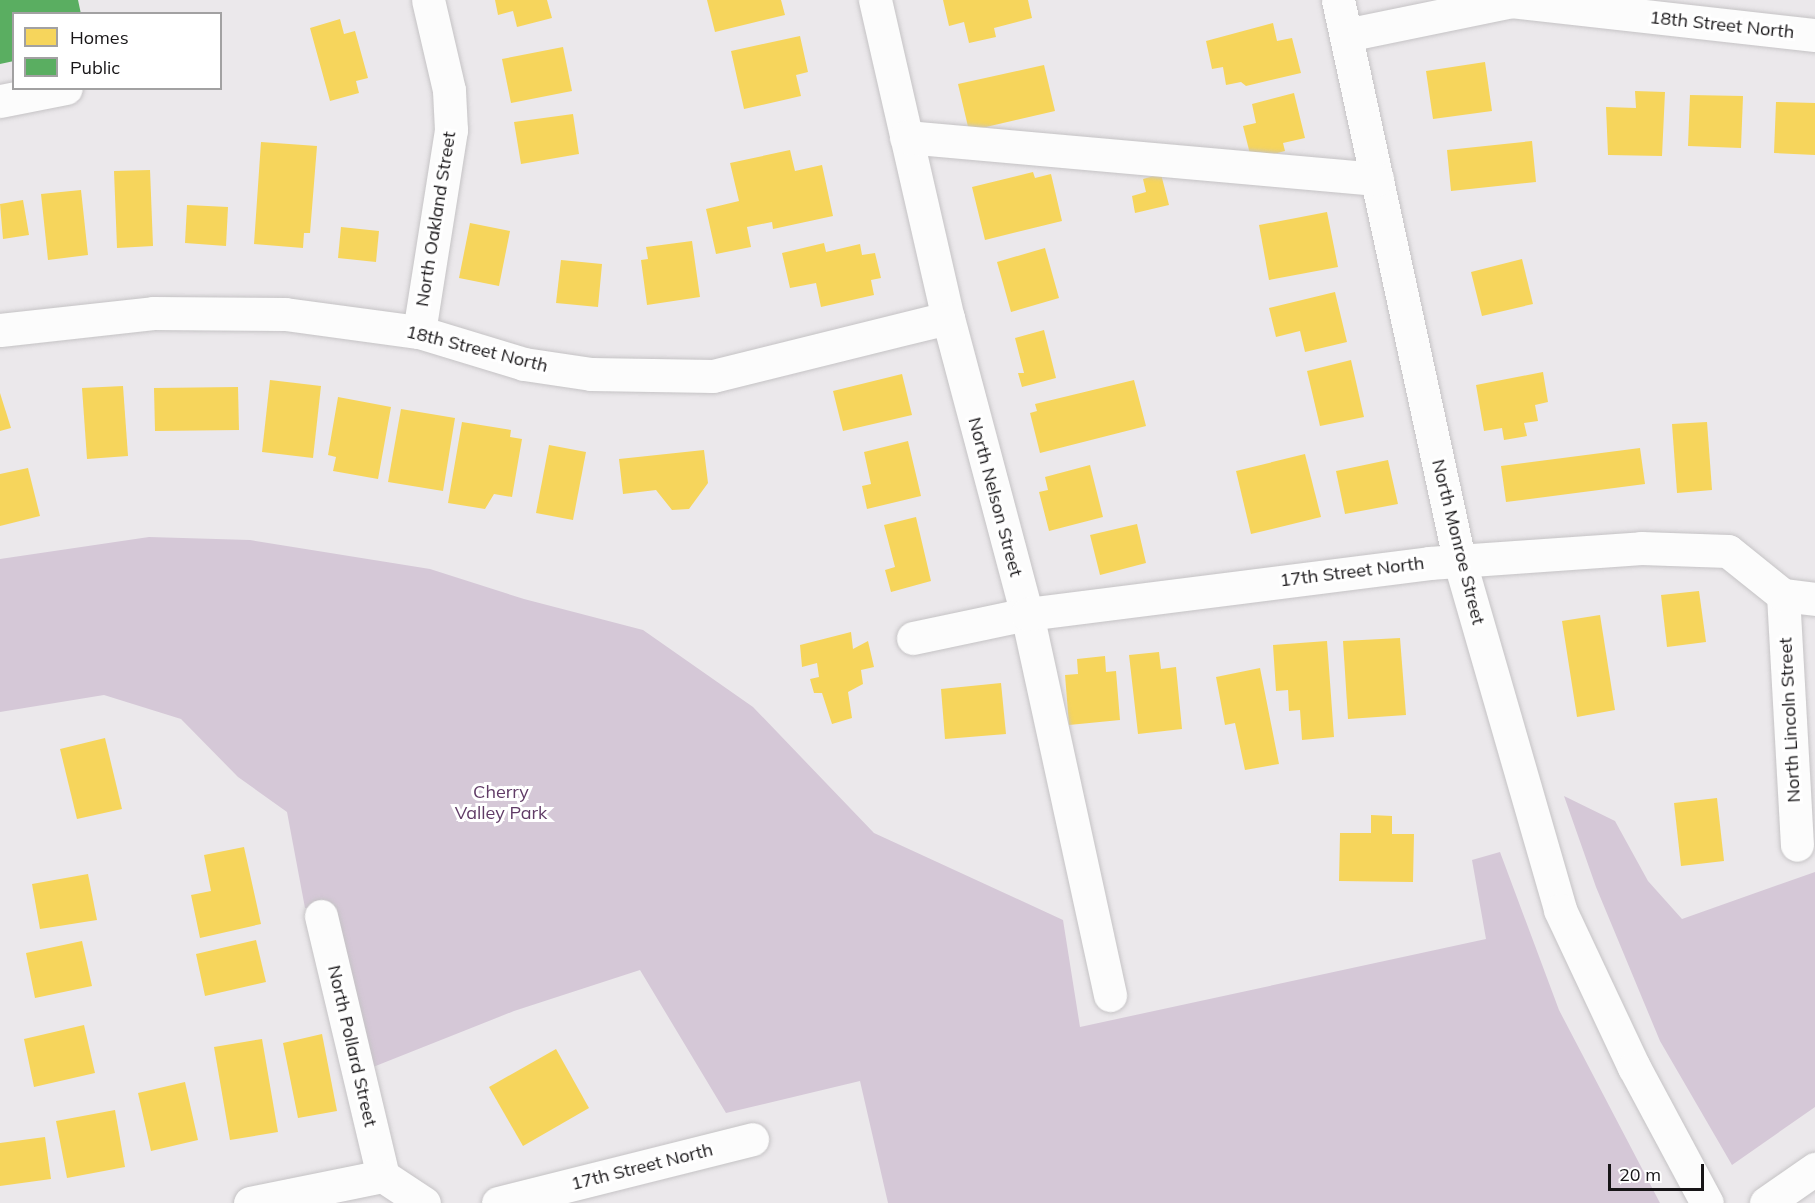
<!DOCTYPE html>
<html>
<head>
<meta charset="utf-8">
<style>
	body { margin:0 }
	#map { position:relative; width:1815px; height:1203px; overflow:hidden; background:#ebe8eb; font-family:Mulish,sans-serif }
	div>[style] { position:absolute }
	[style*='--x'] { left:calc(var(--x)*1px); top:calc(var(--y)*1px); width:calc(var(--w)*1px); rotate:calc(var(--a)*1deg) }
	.green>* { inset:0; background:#d5c8d7 }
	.homes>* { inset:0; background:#f6d55c }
	.public>* { inset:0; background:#5aae61 }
	.roads { filter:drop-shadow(0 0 2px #c5c3c5) drop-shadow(0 0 2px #c5c3c5) }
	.minor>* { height:33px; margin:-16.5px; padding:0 16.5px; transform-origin:16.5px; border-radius:16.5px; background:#fcfcfc }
	.highway>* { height:33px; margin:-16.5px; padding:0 16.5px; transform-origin:16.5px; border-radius:16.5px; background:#fcfcfc }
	span { translate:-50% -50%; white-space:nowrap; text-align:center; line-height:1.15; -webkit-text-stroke:6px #fff; paint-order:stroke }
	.street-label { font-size:18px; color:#171517 }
	.park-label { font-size:18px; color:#603b66 }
	.legend { position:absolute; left:12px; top:12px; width:210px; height:78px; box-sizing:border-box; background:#fff; border:2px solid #a2a1a2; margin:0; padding:8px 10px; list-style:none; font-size:18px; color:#171517 }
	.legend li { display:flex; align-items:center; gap:12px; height:30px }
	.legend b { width:30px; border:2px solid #a2a1a2 }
	.scale { position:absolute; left:1608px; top:1164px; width:96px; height:27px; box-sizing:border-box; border:3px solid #171517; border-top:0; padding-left:8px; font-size:18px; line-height:21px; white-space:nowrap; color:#171517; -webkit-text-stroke:4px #fff; paint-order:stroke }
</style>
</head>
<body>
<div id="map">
	<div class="green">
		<i style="clip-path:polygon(149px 537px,250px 540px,430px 569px,524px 599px,643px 630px,753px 707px,874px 833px,1063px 920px,1080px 1027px,1486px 939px,1472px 860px,1500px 852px,1559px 1010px,1660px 1203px,888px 1203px,860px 1081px,726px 1113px,640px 970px,514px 1011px,368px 1069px,327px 908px,305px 908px,287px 812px,238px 777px,181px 719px,104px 695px,0 712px,0 559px)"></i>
		<i style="clip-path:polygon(1564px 796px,1615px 821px,1648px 881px,1682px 919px,1815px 872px,1815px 1107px,1732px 1165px,1660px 1041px,1596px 887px)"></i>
	</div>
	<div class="homes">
		<i style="clip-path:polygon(495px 0,547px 0,552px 18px,517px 27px,513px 11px,498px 15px)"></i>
		<i style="clip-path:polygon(707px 0,781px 0,785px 15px,715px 32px)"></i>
		<i style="clip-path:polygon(943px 0,1028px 0,1032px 18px,994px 28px,996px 37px,969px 43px,964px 22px,949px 26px)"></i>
		<i style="clip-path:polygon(340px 19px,344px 34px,355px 31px,368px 78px,356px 81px,359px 93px,330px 101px,310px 28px)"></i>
		<i style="clip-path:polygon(1273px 23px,1277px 41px,1292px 38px,1301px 73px,1246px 86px,1241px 82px,1226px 85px,1223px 67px,1212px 69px,1206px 41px)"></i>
		<i style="clip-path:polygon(800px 36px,808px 72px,796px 75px,801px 96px,744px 109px,731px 51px)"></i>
		<i style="clip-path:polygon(563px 47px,572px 91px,511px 103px,502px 59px)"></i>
		<i style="clip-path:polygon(1485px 62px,1492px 111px,1433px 119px,1426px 71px)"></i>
		<i style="clip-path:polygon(1044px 65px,1055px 111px,969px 131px,958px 84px)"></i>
		<i style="clip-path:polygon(1635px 91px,1665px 92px,1662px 156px,1608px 155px,1606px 107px,1636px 108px)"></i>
		<i style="clip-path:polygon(1294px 93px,1305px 138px,1283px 143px,1285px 151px,1262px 157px,1261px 152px,1250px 154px,1243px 126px,1256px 123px,1252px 104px)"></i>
		<i style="clip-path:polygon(1690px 95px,1743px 96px,1741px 148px,1688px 146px)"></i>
		<i style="clip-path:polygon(1776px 102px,1815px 103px,1815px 155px,1774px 153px)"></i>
		<i style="clip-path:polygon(573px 114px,579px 154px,521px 164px,514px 122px)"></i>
		<i style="clip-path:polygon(1532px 141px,1536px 182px,1451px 191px,1447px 150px)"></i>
		<i style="clip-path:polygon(261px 142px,317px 146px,310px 233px,304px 233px,303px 248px,254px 244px)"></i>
		<i style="clip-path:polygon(790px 150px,795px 171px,822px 165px,833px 216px,773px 229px,772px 222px,747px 227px,751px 247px,716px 254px,706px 209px,739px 201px,730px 163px)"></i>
		<i style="clip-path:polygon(150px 170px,153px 246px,117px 248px,114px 171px)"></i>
		<i style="clip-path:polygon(1033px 172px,1035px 178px,1051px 174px,1062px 221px,985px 240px,972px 187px)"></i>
		<i style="clip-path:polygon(1161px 174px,1169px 205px,1135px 213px,1132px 196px,1146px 192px,1143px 179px)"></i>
		<i style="clip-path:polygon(81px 190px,88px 255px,48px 260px,41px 194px)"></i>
		<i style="clip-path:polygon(23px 200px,29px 235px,3px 239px,0 204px)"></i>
		<i style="clip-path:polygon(187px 205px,228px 207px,226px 246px,185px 243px)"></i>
		<i style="clip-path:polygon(1327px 212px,1338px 267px,1269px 280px,1259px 225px)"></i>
		<i style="clip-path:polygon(470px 223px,510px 231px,499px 286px,459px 278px)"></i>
		<i style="clip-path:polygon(341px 227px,379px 231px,376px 262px,338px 258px)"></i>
		<i style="clip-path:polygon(692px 241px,700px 297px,647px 305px,641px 260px,648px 259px,646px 247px)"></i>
		<i style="clip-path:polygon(824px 243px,826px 252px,860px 244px,862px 255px,875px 253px,881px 278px,871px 280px,874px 295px,821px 307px,816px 283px,790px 288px,782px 253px)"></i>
		<i style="clip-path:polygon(1045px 248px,1059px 298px,1011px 312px,997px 262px)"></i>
		<i style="clip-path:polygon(1522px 259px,1533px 304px,1482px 316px,1471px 272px)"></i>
		<i style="clip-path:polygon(561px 260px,602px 264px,598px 307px,556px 303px)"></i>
		<i style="clip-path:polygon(1335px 292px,1347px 342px,1305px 352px,1300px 331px,1276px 337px,1269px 308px)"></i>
		<i style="clip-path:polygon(1044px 330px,1056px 378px,1022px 387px,1018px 373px,1024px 373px,1015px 338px)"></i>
		<i style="clip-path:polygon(1351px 360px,1364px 417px,1320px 426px,1307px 371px)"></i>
		<i style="clip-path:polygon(1543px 372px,1548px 402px,1535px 405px,1538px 421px,1524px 423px,1527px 436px,1504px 440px,1502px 428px,1484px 431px,1476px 385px)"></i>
		<i style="clip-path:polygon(902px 374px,912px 415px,843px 431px,833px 391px)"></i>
		<i style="clip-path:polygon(270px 380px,321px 386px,313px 458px,262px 452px)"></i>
		<i style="clip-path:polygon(1134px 380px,1146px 426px,1040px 453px,1030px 413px,1037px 411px,1035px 404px)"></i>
		<i style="clip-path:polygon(123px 386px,128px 456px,87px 459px,82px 388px)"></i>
		<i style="clip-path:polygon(238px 387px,239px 430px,155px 431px,154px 388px)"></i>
		<i style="clip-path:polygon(0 393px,11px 428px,0 431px)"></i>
		<i style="clip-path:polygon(338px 397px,391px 407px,378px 479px,333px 471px,336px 457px,328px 455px)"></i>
		<i style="clip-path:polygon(401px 409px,455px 418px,443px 491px,388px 482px)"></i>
		<i style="clip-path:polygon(462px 422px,511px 430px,510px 437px,522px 439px,512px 497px,494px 494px,485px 509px,448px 503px)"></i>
		<i style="clip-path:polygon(1707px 422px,1712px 490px,1677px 493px,1672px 424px)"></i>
		<i style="clip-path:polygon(908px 441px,921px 496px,867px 509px,862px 486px,871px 484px,864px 452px)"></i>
		<i style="clip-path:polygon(549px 445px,586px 452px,573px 520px,536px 513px)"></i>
		<i style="clip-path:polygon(1640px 448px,1645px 484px,1506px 502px,1501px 466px)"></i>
		<i style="clip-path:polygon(704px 450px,708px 483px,689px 509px,672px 510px,656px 490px,623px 494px,619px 459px)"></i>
		<i style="clip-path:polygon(1305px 454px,1321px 517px,1251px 534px,1236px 471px)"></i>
		<i style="clip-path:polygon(1388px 460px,1398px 504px,1345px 514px,1336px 471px)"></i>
		<i style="clip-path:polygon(1090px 465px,1103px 517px,1049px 531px,1039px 492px,1048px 490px,1045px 477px)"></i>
		<i style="clip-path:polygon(28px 468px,40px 516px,0 526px,0 474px)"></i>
		<i style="clip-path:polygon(916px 517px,931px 581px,891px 592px,885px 570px,895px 567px,884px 525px)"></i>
		<i style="clip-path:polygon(1137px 524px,1146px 563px,1100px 575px,1090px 535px)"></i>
		<i style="clip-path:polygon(1699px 591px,1706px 642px,1667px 647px,1661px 595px)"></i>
		<i style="clip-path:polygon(1600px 615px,1615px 710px,1577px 717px,1562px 621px)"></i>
		<i style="clip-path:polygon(851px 632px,853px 649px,868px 641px,874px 667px,861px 670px,863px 684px,848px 692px,852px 718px,832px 724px,822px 693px,814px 693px,810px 679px,819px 677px,817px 663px,802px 667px,800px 645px)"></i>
		<i style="clip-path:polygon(1400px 638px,1406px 715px,1348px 719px,1343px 641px)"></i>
		<i style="clip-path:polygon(1327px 641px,1334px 737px,1302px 740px,1300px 710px,1289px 711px,1288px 690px,1276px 691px,1273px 645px)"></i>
		<i style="clip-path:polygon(1159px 652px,1161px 669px,1176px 667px,1182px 729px,1138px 734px,1129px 655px)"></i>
		<i style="clip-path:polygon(1105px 656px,1106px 672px,1116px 671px,1120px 720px,1069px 725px,1065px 675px,1078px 674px,1077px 659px)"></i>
		<i style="clip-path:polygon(1260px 668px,1279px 764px,1245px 770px,1235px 723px,1225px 725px,1216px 677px)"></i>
		<i style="clip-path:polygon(1001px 683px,1006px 734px,945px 739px,941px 689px)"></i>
		<i style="clip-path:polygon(105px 738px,122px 809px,77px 819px,60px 749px)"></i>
		<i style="clip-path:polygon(1717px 798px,1724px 861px,1681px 866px,1674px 803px)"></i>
		<i style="clip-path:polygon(1371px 815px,1392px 816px,1392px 834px,1414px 834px,1413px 882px,1339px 881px,1340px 833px,1371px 833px)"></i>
		<i style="clip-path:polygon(244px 847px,261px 924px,200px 938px,191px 895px,211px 891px,204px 855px)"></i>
		<i style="clip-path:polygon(88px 874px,97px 920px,40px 929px,32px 884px)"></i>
		<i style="clip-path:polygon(256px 940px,266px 982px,205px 996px,196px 954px)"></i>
		<i style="clip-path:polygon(82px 941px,92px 986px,35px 998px,26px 953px)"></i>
		<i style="clip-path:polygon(84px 1025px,95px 1073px,34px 1087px,24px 1039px)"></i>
		<i style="clip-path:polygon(322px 1034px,337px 1111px,298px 1118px,283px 1043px)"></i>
		<i style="clip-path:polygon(262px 1039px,278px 1132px,230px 1140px,214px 1047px)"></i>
		<i style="clip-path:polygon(556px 1049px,589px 1108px,523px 1146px,489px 1087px)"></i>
		<i style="clip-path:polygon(185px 1082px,198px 1140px,151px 1151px,138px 1093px)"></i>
		<i style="clip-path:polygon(115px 1110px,125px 1167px,67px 1178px,56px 1121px)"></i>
		<i style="clip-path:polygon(45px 1137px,51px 1179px,0 1186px,0 1143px)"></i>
	</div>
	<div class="public">
		<i style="clip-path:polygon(0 0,78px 0,81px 14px,14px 14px,14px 61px,0 64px)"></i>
	</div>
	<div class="roads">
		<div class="minor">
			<i style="--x:875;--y:0;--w:326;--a:77.1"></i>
			<i style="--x:948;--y:318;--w:306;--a:75.1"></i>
			<i style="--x:1027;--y:614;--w:390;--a:77.7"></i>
			<i style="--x:1338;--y:0;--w:572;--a:77.79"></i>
			<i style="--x:1459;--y:559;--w:365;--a:73.9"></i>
			<i style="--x:1560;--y:910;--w:174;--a:64.8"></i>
			<i style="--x:1634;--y:1067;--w:154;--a:61.8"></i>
			<i style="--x:1346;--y:35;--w:168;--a:-11.6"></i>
			<i style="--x:1511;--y:1;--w:306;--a:6.4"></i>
			<i style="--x:0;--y:101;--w:67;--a:-11.1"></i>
			<i style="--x:906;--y:137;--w:473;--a:5.1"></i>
			<i style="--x:0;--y:330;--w:154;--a:-6.3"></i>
			<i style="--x:153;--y:313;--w:132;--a:0.4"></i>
			<i style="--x:285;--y:314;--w:135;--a:7.7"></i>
			<i style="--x:419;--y:332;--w:110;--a:16.9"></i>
			<i style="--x:524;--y:364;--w:68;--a:8.5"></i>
			<i style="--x:591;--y:374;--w:122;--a:0.9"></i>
			<i style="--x:713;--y:376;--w:242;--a:-13.9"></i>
			<i style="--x:419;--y:332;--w:205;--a:-81"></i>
			<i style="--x:451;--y:130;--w:40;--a:-92.9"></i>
			<i style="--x:449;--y:90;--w:92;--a:-103.1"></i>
			<i style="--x:1783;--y:595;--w:250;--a:86.8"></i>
			<i style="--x:913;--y:638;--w:116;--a:-11.9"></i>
			<i style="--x:1027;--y:614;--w:405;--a:-7.2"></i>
			<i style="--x:1429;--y:563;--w:213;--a:-4"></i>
			<i style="--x:1641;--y:548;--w:87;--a:2"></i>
			<i style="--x:1728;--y:551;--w:70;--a:38.7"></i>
			<i style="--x:1783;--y:595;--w:32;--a:7"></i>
			<i style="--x:321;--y:916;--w:267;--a:76.6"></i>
			<i style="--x:250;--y:1203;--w:136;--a:-11.5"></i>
			<i style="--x:383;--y:1176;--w:49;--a:33.4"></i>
			<i style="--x:498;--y:1203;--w:262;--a:-14.1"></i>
		</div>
		<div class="highway">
			<i style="--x:1766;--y:1203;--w:60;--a:-34.8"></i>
		</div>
	</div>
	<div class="street-label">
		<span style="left:1722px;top:25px;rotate:6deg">18th Street North</span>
		<span style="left:436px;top:219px;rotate:-81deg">North Oakland Street</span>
		<span style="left:477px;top:349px;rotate:14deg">18th Street North</span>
		<span style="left:995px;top:497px;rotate:75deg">North Nelson Street</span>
		<span style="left:1458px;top:542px;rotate:76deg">North Monroe Street</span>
		<span style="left:1352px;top:572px;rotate:-7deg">17th Street North</span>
		<span style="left:1790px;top:720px;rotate:-93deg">North Lincoln Street</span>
		<span style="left:352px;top:1046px;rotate:77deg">North Pollard Street</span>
		<span style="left:642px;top:1167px;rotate:-14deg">17th Street North</span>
	</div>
	<div class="park-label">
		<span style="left:501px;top:803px">Cherry<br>Valley Park</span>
	</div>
	<ul class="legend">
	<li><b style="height:16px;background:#f6d55c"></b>Homes</li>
	<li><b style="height:16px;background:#5aae61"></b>Public</li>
	</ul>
	<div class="scale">20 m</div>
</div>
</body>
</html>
